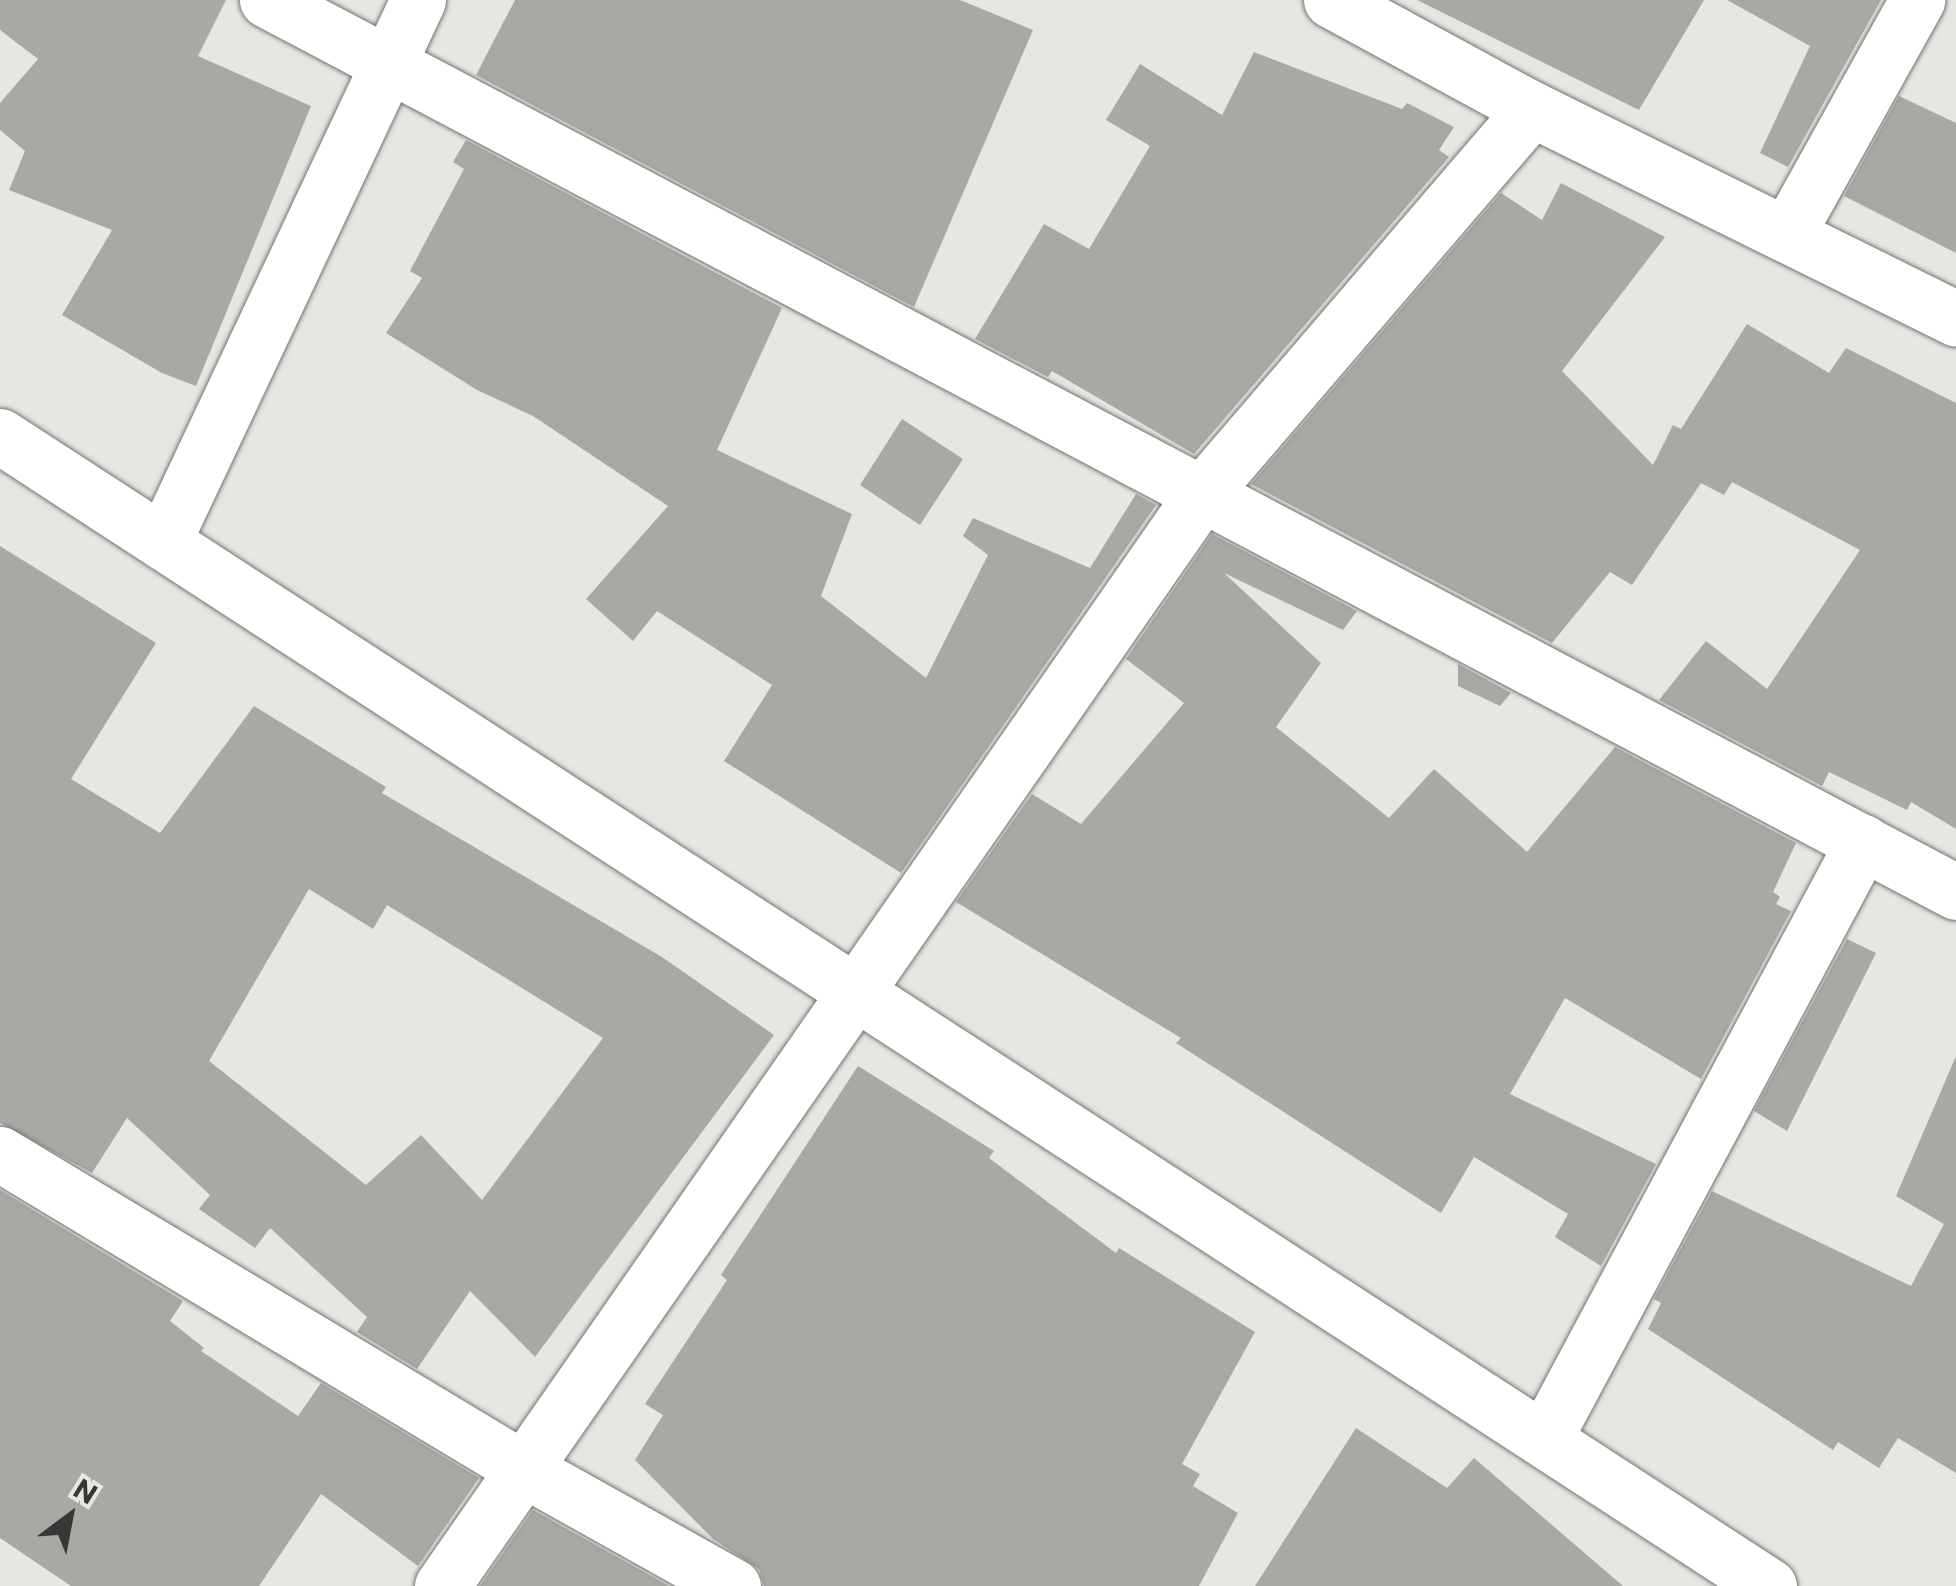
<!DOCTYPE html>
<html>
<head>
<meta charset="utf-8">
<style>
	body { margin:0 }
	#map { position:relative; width:1956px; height:1586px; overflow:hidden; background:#e8e6e2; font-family:Commissioner,sans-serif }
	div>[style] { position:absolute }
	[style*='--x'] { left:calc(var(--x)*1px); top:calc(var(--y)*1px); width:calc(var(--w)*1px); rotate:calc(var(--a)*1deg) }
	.building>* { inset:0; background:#aaa8a4 }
	.roads { filter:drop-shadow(0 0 2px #75736f) drop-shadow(0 0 2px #75736f) }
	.minor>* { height:55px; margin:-27.5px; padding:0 27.5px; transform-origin:27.5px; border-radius:27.5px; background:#fff }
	span { translate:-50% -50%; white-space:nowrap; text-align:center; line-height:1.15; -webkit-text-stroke:8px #e8e6e2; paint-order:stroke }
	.north { position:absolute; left:20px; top:1466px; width:100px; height:100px; -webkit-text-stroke:8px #e8e6e2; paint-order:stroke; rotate:32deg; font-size:28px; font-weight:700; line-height:40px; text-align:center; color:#383736 }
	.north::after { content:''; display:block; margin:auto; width:35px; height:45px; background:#383736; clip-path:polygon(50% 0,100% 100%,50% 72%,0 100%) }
</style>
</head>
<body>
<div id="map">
	<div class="building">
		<i style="clip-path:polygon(0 0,226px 0,198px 56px,311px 106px,196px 386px,162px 373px,62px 315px,112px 230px,9px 190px,25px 151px,0 130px,0 103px,38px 59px,0 30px)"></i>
		<i style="clip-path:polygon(515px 0,960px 0,1033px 30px,914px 307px,476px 75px)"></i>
		<i style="clip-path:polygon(1417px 0,1704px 0,1639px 110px)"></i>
		<i style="clip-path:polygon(1727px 0,1881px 0,1788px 167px,1760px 153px,1810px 46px)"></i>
		<i style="clip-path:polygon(1254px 52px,1402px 109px,1407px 103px,1454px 127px,1439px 150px,1449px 157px,1194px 454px,1052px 371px,1048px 377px,975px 339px,1044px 224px,1089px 249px,1150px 146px,1106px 120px,1140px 64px,1222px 115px)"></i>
		<i style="clip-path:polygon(1899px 96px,1956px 123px,1956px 253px,1844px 196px)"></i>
		<i style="clip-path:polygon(466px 140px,782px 308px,717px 450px,852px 514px,821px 596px,926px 678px,988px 555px,963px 536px,973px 518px,1090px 568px,1136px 494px,1156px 505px,901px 873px,724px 761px,772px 685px,657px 611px,633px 641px,586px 599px,668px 506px,533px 416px,477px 390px,386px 333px,422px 278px,410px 271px,464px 169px,453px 162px)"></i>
		<i style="clip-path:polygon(1561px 183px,1665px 237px,1562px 371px,1653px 465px,1673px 425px,1681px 429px,1747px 324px,1829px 373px,1846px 348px,1956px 403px,1956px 829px,1911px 802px,1907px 810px,1829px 772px,1822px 786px,1659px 700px,1706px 641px,1767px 689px,1860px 550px,1732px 482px,1724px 495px,1701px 483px,1632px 585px,1610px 572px,1552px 643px,1251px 484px,1501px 193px,1542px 220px)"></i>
		<i style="clip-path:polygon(902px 419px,963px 459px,920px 525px,860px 485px)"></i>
		<i style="clip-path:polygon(1212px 534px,1357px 611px,1343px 630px,1224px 573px,1321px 663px,1276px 727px,1389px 818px,1434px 769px,1527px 852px,1615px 747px,1796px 843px,1773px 892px,1780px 897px,1776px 904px,1791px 911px,1701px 1079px,1565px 998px,1510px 1094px,1656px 1164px,1601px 1266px,1555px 1237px,1568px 1214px,1474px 1157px,1441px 1213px,1176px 1043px,1181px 1038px,956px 902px,1032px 794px,1081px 824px,1184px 703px,1126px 659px)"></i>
		<i style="clip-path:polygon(evenodd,0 546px,156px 643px,71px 779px,160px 833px,254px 706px,386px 787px,382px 793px,662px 957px,774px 1035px,535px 1357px,470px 1291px,417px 1369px,357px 1332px,367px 1317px,270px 1228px,255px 1248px,199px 1209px,210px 1195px,127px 1118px,92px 1173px,0 1123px,0 546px,309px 889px,373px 929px,387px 905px,603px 1038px,482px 1200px,421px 1135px,366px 1185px,209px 1061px,309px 889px)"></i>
		<i style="clip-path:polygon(1458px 664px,1511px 693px,1500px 706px,1458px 686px)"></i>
		<i style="clip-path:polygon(1847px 939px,1876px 953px,1787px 1131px,1754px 1111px)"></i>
		<i style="clip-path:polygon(1956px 1056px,1956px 1473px,1898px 1438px,1879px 1468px,1838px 1442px,1833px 1450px,1648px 1329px,1661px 1303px,1654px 1299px,1712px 1191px,1911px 1286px,1944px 1224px,1896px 1196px)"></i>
		<i style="clip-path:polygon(858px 1066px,994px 1151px,989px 1158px,1116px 1253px,1119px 1248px,1255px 1332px,1182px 1464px,1200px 1474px,1193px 1486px,1238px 1513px,1199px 1586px,764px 1586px,759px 1569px,713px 1539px,635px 1460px,663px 1415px,645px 1404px,727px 1280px,721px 1275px)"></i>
		<i style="clip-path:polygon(0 1190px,183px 1301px,170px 1321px,204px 1348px,201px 1351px,298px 1416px,321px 1383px,479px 1478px,418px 1566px,321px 1494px,259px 1586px,71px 1586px,0 1538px)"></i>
		<i style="clip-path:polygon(1356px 1428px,1447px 1488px,1474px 1458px,1623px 1586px,1255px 1586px)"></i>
		<i style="clip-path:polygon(533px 1510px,669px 1586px,480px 1586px)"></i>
	</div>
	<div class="roads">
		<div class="minor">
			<i style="--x:267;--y:0;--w:1910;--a:27.84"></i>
			<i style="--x:1331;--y:0;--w:229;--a:28.5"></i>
			<i style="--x:1532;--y:109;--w:473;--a:26.3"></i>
			<i style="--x:1787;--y:234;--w:268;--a:-60.9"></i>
			<i style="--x:0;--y:436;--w:2110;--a:33.03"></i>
			<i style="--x:163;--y:542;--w:599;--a:-64.8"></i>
			<i style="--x:0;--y:1154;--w:615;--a:31.03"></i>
			<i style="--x:527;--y:1471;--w:236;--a:29.2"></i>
			<i style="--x:1544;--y:1439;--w:677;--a:-61.88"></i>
			<i style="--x:442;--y:1586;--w:1335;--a:-55.16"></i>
			<i style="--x:1205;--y:490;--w:502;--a:-49.36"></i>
		</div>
	</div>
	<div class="north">N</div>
</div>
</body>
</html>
